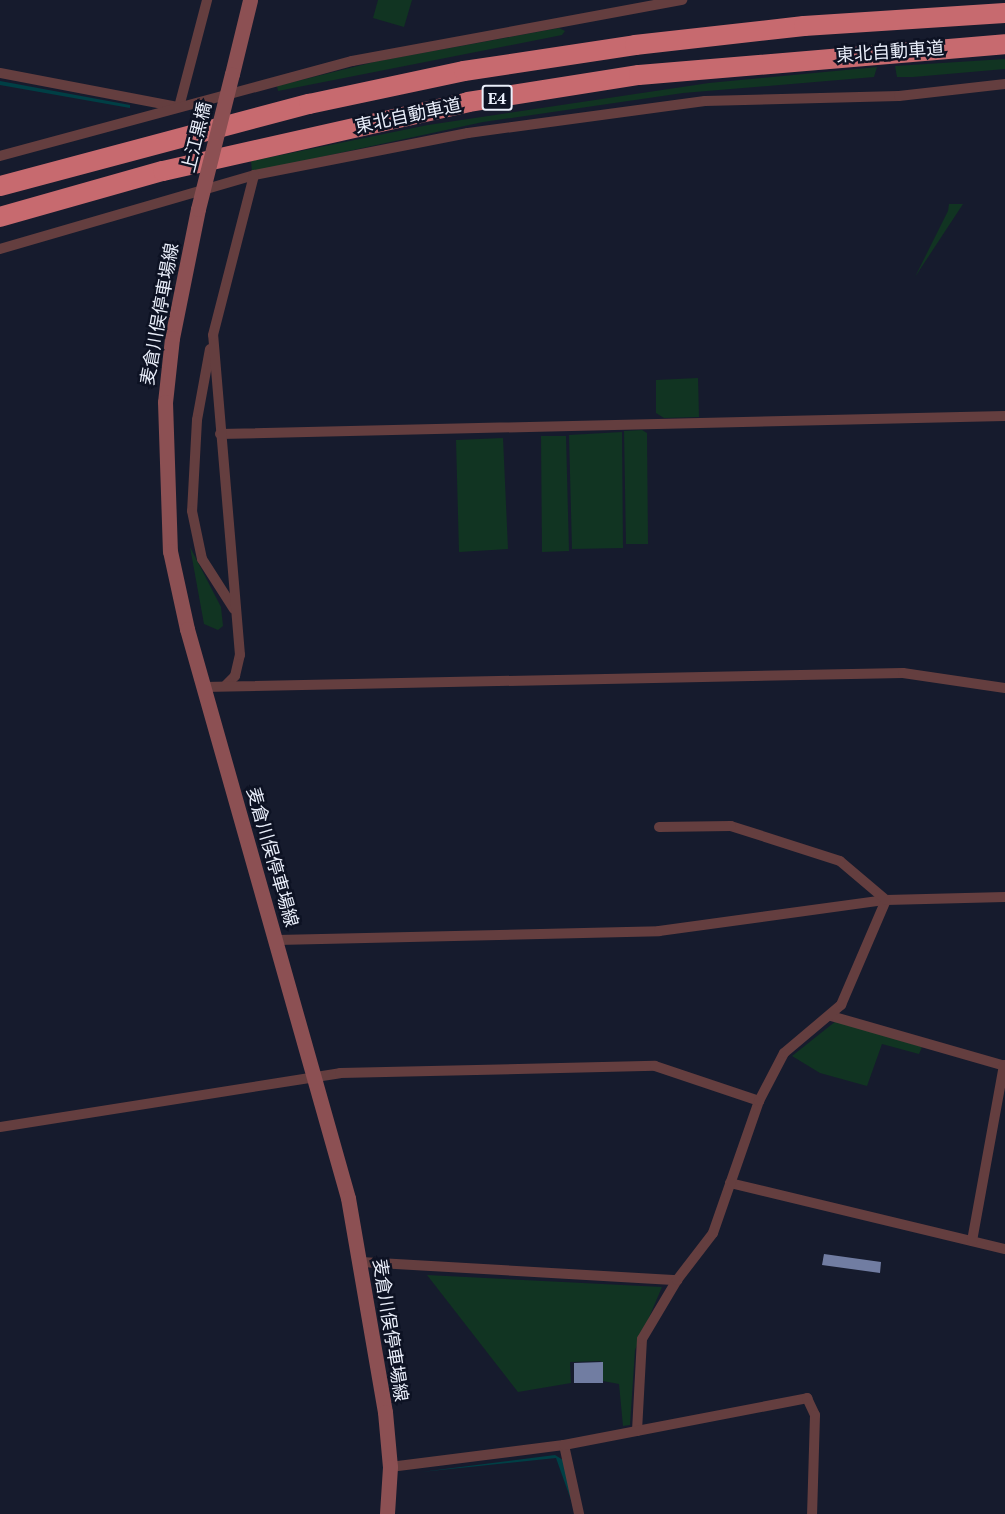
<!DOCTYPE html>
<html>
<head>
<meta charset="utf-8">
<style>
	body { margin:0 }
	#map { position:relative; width:1005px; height:1514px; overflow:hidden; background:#161b2d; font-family:"PT Serif","Noto Sans JP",serif }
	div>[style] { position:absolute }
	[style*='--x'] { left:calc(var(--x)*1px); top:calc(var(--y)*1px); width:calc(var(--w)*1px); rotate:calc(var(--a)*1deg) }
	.green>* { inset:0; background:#113422 }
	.water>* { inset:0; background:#003f45 }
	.building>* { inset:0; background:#717da2 }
	.minor>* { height:10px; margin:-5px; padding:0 5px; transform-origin:5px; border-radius:5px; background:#643e3f }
	.secondary>* { height:15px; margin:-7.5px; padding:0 7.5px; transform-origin:7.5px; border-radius:7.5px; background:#8c5053 }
	.motorway>* { height:20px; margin:-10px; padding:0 10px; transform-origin:10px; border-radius:10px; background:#c76a6f }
	.secondary-bridge>* { height:15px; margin:-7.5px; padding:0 7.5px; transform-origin:7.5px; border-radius:7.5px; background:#8c5053 }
	span { translate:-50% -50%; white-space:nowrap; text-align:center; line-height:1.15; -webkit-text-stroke:5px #0d1223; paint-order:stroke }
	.shield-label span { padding:2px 4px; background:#0d1223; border:2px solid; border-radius:4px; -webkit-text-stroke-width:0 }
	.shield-label { font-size:16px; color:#e9eefa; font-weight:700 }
	.street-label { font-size:18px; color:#e9eefa }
</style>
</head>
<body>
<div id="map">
	<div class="green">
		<i style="clip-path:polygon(378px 0,412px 0,404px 27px,373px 18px)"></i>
		<i style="clip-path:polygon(559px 28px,565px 31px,562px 35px,278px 91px,277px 86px,378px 61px)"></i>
		<i style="clip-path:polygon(1005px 59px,1005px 69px,913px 77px,897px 77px,895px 66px)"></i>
		<i style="clip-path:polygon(877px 67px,874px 77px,683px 93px,483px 122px,252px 172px,251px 161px,428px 125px,709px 83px)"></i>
		<i style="clip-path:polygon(949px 204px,963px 204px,915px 277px,948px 211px)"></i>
		<i style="clip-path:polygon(698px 378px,699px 417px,664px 418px,656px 413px,656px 380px)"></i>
		<i style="clip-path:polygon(642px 430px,647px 433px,648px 544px,626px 544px,624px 431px)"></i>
		<i style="clip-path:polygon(622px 432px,623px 548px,572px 549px,569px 435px)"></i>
		<i style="clip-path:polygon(541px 436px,566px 436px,569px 551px,542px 552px)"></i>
		<i style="clip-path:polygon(503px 438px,508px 549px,459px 552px,456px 440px)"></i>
		<i style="clip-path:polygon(190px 547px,221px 607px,223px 626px,218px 630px,204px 624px)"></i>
		<i style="clip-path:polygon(836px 1021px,922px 1047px,919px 1054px,882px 1044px,867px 1086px,820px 1073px,792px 1056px)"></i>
		<i style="clip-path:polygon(427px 1275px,662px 1287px,635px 1350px,630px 1425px,623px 1426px,619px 1384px,603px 1381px,601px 1361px,570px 1362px,571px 1383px,518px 1392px)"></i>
	</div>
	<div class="water">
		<i style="clip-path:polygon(0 81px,130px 105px,130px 108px,0 85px)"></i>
		<i style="clip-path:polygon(555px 1455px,563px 1460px,576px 1514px,556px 1458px,421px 1472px)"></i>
	</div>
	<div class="building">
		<i style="clip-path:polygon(824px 1254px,881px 1262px,880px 1273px,822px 1265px)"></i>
		<i style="clip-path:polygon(603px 1362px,603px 1383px,574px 1383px,574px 1363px)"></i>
	</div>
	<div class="minor">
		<i style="--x:0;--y:73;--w:182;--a:10.8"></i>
		<i style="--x:179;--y:107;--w:111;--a:-75.3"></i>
		<i style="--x:0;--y:156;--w:365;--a:-15.1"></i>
		<i style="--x:352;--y:61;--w:336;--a:-10.5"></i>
		<i style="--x:0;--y:249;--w:265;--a:-16.2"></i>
		<i style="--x:254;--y:175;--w:218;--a:-11.1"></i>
		<i style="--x:468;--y:133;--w:239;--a:-7.7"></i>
		<i style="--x:705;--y:101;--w:194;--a:-1.5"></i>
		<i style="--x:899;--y:96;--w:107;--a:-6.5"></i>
		<i style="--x:210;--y:349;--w:72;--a:100.4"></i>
		<i style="--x:197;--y:420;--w:91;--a:93.1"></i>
		<i style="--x:192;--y:511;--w:49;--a:78.2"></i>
		<i style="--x:202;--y:559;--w:59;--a:57.4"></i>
		<i style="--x:220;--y:434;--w:785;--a:-1.31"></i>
		<i style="--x:226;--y:685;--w:13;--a:-45"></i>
		<i style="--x:235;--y:676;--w:22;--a:-77"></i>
		<i style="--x:240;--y:655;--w:321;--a:-94.8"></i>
		<i style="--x:213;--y:335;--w:165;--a:-75.6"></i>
		<i style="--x:204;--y:687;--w:699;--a:-1.15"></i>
		<i style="--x:903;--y:673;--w:103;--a:8.4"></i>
		<i style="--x:277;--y:940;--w:382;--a:-1.3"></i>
		<i style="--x:659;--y:931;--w:229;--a:-7.8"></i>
		<i style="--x:886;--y:900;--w:119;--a:-1.4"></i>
		<i style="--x:831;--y:1016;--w:181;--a:16"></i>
		<i style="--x:0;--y:1127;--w:344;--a:-9"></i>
		<i style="--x:340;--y:1073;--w:315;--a:-1.3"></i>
		<i style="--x:655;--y:1066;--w:110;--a:18.6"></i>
		<i style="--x:730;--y:1183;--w:283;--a:13.5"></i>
		<i style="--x:972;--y:1241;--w:179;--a:-79.7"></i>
		<i style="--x:361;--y:1262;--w:317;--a:3.3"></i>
		<i style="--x:637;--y:1431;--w:92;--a:-86.9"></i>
		<i style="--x:642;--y:1339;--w:69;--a:-59.3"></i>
		<i style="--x:677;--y:1280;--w:59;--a:-52.5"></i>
		<i style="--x:713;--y:1233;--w:140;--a:-70.8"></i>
		<i style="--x:759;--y:1101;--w:54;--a:-62.5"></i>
		<i style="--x:784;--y:1053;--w:75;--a:-40.1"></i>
		<i style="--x:841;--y:1005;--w:114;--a:-66.8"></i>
		<i style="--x:886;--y:900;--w:60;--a:-139.7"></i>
		<i style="--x:840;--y:861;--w:114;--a:-162.2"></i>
		<i style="--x:731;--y:826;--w:72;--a:179.2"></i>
		<i style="--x:564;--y:1445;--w:71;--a:77.7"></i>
		<i style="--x:390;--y:1467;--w:175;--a:-7.2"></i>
		<i style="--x:564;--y:1445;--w:248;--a:-10.9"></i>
		<i style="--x:807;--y:1398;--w:19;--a:65"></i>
		<i style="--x:815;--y:1415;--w:99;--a:91.7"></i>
	</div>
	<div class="secondary">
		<i style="--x:232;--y:74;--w:76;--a:-76.3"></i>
		<i style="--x:198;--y:209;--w:132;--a:101.4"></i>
		<i style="--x:172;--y:338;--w:64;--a:96.2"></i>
		<i style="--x:165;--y:402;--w:149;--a:88.1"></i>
		<i style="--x:170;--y:551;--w:80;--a:77.7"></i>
		<i style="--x:187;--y:629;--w:591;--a:74.2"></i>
		<i style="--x:348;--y:1198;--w:217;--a:80.2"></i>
		<i style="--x:385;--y:1412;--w:55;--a:84.8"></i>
		<i style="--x:390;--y:1467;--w:47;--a:93.7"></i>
	</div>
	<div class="motorway">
		<i style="--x:0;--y:186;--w:320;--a:-14.9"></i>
		<i style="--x:309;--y:104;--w:158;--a:-12"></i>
		<i style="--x:464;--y:71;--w:173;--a:-8.6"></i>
		<i style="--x:635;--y:45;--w:170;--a:-6.4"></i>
		<i style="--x:804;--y:26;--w:201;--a:-3.7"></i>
		<i style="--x:0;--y:217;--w:169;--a:-15.8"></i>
		<i style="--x:163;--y:171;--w:313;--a:-12.7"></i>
		<i style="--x:468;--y:102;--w:173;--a:-9"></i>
		<i style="--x:639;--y:75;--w:367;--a:-4.8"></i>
	</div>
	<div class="secondary-bridge">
		<i style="--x:198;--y:209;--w:139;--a:-75.9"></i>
	</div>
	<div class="shield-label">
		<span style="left:497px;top:98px">E4</span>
	</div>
	<div class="street-label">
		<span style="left:890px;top:51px;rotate:-4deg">東北自動車道</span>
		<span style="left:408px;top:115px;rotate:-12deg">東北自動車道</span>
		<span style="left:196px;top:137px;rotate:-76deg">上江黒橋</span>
		<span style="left:159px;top:314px;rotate:-80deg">麦倉川俣停車場線</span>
		<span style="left:273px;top:857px;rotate:74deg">麦倉川俣停車場線</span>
		<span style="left:391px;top:1330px;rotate:81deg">麦倉川俣停車場線</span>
	</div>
</div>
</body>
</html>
